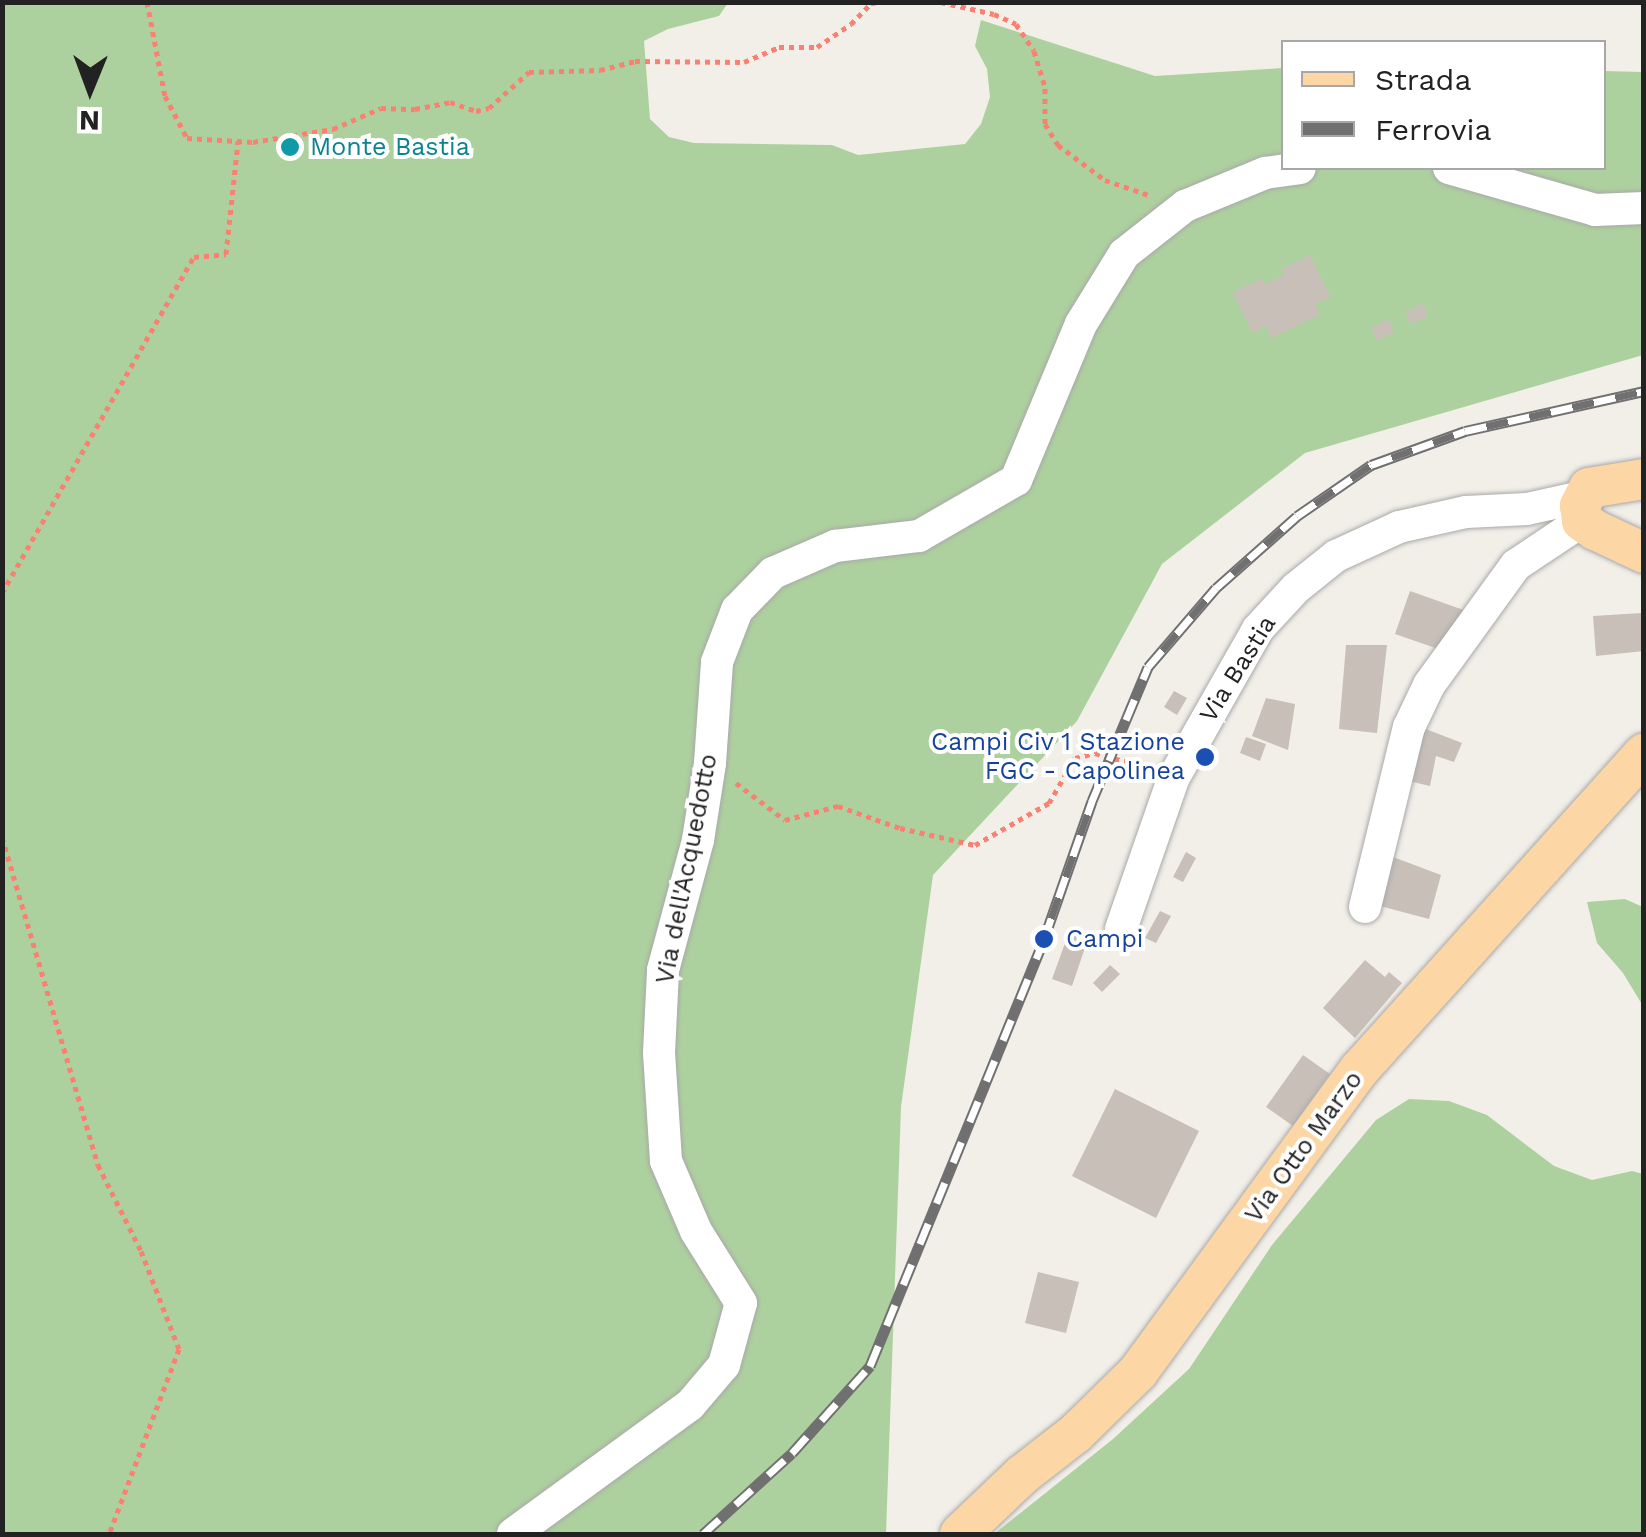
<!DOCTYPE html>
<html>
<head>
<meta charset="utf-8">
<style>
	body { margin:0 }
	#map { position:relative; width:1646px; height:1537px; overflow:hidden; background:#f2efe9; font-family:"Work Sans",sans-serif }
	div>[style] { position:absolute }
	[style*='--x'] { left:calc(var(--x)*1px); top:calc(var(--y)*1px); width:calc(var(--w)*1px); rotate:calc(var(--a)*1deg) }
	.forest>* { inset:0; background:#add19e }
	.building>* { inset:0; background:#c7bfb8 }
	.path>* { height:5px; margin-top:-2.5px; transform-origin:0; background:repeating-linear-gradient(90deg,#fa8072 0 5px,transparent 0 10px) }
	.roads { filter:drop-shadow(0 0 2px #a9a9a9) drop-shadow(0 0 2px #a9a9a9) }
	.minor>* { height:32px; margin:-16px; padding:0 16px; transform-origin:16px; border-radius:16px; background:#fff }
	.major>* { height:40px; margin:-20px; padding:0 20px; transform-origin:20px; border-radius:20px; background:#fcd6a4 }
	.rail>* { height:11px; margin-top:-5.5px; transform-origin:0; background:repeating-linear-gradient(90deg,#fff 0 22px,#707070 0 44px); box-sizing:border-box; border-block:2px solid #707070 }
	.dots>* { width:28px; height:28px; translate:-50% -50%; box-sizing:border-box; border:5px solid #fff; border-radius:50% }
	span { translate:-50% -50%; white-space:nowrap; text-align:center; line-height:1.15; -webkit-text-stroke:8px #fff; paint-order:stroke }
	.culture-label { font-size:25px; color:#0d838f }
	.left { translate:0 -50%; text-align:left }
	.street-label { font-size:25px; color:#222 }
	.transit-label { font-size:25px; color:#164399 }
	.right { translate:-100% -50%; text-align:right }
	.frame { position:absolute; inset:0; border:5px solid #222; pointer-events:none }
	.legend { position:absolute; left:1281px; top:40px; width:325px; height:130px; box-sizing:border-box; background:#fff; border:2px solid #a7a7a7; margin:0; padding:12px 18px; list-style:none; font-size:30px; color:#222 }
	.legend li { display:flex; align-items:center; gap:20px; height:50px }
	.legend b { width:50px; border:2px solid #a7a7a7 }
	.north { position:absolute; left:40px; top:40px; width:100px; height:100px; -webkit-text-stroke:8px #fff; paint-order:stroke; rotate:181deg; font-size:28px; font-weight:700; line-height:40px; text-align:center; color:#222 }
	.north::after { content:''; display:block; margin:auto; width:35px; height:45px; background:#222; clip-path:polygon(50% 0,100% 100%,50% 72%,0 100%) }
</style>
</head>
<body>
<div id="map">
	<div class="forest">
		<i style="clip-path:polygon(3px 3px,728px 3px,719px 16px,668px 29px,644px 41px,650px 119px,669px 137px,694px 143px,832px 145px,858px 155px,965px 144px,981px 124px,990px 97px,987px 69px,975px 46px,981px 20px,1155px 76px,1283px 68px,1284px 168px,1604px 168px,1604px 71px,1643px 72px,1643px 355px,1305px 453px,1162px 564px,1077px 721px,933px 875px,901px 1107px,886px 1534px,3px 1534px)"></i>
		<i style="clip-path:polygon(1625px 899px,1643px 907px,1643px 1006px,1623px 973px,1597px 943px,1587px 902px)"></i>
		<i style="clip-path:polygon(1409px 1099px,1449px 1101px,1487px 1115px,1554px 1166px,1592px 1180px,1632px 1171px,1643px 1174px,1643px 1534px,994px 1534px,1113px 1439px,1189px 1369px,1272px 1245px,1376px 1120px)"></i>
	</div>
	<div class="building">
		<i style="clip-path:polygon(1310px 255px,1331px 297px,1315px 304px,1320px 315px,1271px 338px,1266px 326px,1252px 333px,1233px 292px,1262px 278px,1265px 284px,1284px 275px,1281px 269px)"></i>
		<i style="clip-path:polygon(1423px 304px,1428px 317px,1411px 324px,1405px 312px)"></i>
		<i style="clip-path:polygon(1388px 319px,1394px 332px,1377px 341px,1371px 328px)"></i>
		<i style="clip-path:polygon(1410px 591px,1472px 613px,1447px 652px,1395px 634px)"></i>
		<i style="clip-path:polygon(1642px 613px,1644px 651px,1596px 656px,1593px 616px)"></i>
		<i style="clip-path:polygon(1346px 645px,1387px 645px,1377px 733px,1339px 729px)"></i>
		<i style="clip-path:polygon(1174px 691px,1187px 698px,1177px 715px,1164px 707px)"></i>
		<i style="clip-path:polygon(1266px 698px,1295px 704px,1288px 750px,1252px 736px)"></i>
		<i style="clip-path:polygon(1418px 726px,1462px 743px,1454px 762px,1436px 756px,1430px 786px,1404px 780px)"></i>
		<i style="clip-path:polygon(1246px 737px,1266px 744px,1260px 761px,1240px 753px)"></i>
		<i style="clip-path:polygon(1186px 852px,1196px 858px,1183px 882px,1173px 877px)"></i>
		<i style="clip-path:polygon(1393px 857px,1441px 875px,1429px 919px,1380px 906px)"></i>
		<i style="clip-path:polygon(1160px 911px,1171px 916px,1156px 943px,1145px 938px)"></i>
		<i style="clip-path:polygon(1069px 932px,1088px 939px,1072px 986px,1052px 979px)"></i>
		<i style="clip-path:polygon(1365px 960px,1385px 977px,1389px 972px,1402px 983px,1355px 1038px,1323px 1008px)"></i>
		<i style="clip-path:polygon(1110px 965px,1120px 974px,1102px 992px,1093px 983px)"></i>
		<i style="clip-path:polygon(1303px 1055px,1330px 1074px,1293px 1126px,1266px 1107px)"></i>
		<i style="clip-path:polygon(1115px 1089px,1199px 1131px,1156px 1218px,1072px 1176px)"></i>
		<i style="clip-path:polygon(1038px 1272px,1079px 1282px,1066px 1333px,1025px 1323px)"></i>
	</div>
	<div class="path">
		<i style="--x:147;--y:2;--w:96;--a:79.2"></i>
		<i style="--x:165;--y:96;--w:47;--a:62.4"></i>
		<i style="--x:187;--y:138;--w:66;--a:3.5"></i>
		<i style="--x:253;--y:142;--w:81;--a:-9.2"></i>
		<i style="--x:333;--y:129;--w:52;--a:-23.6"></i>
		<i style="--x:381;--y:108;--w:34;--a:2"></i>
		<i style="--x:415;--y:109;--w:36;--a:-11"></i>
		<i style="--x:450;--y:102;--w:28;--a:19"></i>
		<i style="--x:476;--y:111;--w:13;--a:-13"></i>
		<i style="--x:489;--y:108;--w:54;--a:-42"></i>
		<i style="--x:529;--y:72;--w:71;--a:-1.6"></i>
		<i style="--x:600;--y:70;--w:36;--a:-14"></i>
		<i style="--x:635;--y:61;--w:109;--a:0.5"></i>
		<i style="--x:744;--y:62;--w:38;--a:-23"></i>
		<i style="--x:779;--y:47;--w:38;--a:0"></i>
		<i style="--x:817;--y:47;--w:41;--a:-34.1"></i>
		<i style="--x:851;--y:24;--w:29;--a:-46"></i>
		<i style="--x:871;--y:3;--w:8;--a:-7"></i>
		<i style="--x:941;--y:2;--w:54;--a:12.8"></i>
		<i style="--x:994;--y:14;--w:24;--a:24"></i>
		<i style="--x:1016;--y:24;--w:32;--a:56"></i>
		<i style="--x:1034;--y:51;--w:39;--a:73"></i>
		<i style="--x:1045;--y:88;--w:36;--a:90"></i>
		<i style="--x:1045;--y:124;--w:25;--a:58"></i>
		<i style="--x:1058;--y:145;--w:59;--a:36.7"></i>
		<i style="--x:1105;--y:180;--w:46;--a:18.8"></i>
		<i style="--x:2;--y:593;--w:387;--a:-60.3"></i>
		<i style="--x:194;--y:257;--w:32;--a:-5"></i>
		<i style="--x:226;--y:254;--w:114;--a:-83.9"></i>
		<i style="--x:736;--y:783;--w:61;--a:37.1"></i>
		<i style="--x:785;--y:820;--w:55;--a:-14.8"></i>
		<i style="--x:838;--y:806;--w:66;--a:19.5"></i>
		<i style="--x:900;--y:828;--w:77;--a:12.8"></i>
		<i style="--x:975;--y:845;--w:85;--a:-29.6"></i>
		<i style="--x:1049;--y:803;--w:52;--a:-60"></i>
		<i style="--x:1075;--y:758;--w:21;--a:-14"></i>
		<i style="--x:1095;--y:753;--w:52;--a:15.6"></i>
		<i style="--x:2;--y:837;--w:342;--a:73.7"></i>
		<i style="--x:98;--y:1165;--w:96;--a:63.4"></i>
		<i style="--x:141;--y:1251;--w:105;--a:68.8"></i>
		<i style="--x:179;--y:1349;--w:198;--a:110.7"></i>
	</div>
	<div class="roads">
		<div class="minor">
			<i style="--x:1449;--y:168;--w:152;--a:16"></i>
			<i style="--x:1595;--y:210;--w:49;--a:-2.3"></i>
			<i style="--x:1365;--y:907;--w:185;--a:-76.3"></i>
			<i style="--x:1409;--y:727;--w:47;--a:-64.5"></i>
			<i style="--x:1429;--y:685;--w:148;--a:-54.1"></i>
			<i style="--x:1516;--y:565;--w:79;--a:-33.7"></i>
			<i style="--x:1121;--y:929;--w:161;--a:-70.8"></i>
			<i style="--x:1174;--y:777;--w:170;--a:-60.4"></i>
			<i style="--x:1258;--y:629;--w:56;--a:-47.2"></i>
			<i style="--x:1296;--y:588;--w:51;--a:-38.7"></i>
			<i style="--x:1336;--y:556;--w:69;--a:-24.7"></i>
			<i style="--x:1399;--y:527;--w:69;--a:-12.6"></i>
			<i style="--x:1466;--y:512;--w:61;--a:-2.8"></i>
			<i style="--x:1527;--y:509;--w:55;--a:-12.5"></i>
			<i style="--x:513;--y:1534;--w:219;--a:-36.1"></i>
			<i style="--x:690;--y:1405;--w:52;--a:-49.6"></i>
			<i style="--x:724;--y:1365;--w:64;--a:-74.7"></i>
			<i style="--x:741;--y:1303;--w:85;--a:-122"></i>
			<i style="--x:696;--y:1231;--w:76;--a:-113.2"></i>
			<i style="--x:666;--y:1161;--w:108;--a:-93.7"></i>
			<i style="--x:659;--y:1053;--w:83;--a:-87.2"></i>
			<i style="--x:663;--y:970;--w:135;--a:-74.9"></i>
			<i style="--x:698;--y:840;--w:78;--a:-81.1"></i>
			<i style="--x:710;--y:763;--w:101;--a:-86"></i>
			<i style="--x:717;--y:662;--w:56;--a:-69"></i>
			<i style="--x:737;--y:610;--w:52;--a:-45.8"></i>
			<i style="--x:773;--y:573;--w:68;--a:-23.5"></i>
			<i style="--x:835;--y:546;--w:85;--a:-6.8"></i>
			<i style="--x:919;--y:536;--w:112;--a:-30"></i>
			<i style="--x:1016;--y:480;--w:169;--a:-67.4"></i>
			<i style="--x:1081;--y:324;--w:82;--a:-58.4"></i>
			<i style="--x:1124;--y:254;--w:78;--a:-38.2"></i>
			<i style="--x:1185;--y:206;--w:87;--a:-22.4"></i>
			<i style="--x:1265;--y:173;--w:35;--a:-8"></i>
		</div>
		<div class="major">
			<i style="--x:1644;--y:479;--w:56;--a:170.7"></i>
			<i style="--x:1589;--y:488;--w:20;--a:117"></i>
			<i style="--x:1580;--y:506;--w:15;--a:82"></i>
			<i style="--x:1582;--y:521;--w:16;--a:35"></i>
			<i style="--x:1595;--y:530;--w:54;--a:25.1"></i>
			<i style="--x:960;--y:1534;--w:86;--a:-43.6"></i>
			<i style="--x:1022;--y:1475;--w:68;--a:-37.9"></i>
			<i style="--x:1076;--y:1433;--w:87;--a:-44.5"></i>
			<i style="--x:1138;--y:1372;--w:374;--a:-53.8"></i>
			<i style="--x:1359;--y:1070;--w:426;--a:-48"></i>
		</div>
	</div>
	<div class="rail">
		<i style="--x:703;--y:1534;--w:120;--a:-42.3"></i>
		<i style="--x:792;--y:1453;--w:117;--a:-48.1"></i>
		<i style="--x:870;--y:1366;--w:461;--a:-67.8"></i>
		<i style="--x:1044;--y:939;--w:146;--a:-70.8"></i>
		<i style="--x:1092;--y:801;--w:145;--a:-67.3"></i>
		<i style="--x:1148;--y:667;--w:104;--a:-49.3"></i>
		<i style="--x:1216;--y:588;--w:108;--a:-41.6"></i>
		<i style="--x:1297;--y:516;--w:90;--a:-34.6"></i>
		<i style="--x:1371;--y:465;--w:100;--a:-19.9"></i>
		<i style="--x:1465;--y:431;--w:183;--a:-12.6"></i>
	</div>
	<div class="dots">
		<i style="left:290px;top:147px;background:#0f9aa8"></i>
		<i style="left:1205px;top:757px;background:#1a4fb4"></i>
		<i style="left:1044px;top:939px;background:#1a4fb4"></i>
	</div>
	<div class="culture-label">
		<span class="left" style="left:310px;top:147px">Monte Bastia</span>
	</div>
	<div class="street-label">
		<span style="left:1238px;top:669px;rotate:-58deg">Via Bastia</span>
		<span style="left:687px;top:869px;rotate:-79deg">Via dell'Acquedotto</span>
		<span style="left:1304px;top:1147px;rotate:-54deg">Via Otto Marzo</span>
	</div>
	<div class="transit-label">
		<span class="right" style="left:1185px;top:757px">Campi Civ 1 Stazione<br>FGC - Capolinea</span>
		<span class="left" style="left:1066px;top:939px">Campi</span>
	</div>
	<div class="frame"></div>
	<ul class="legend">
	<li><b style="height:12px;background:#fcd6a4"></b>Strada</li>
	<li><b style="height:12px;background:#707070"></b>Ferrovia</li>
	</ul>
	<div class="north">N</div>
</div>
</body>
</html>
